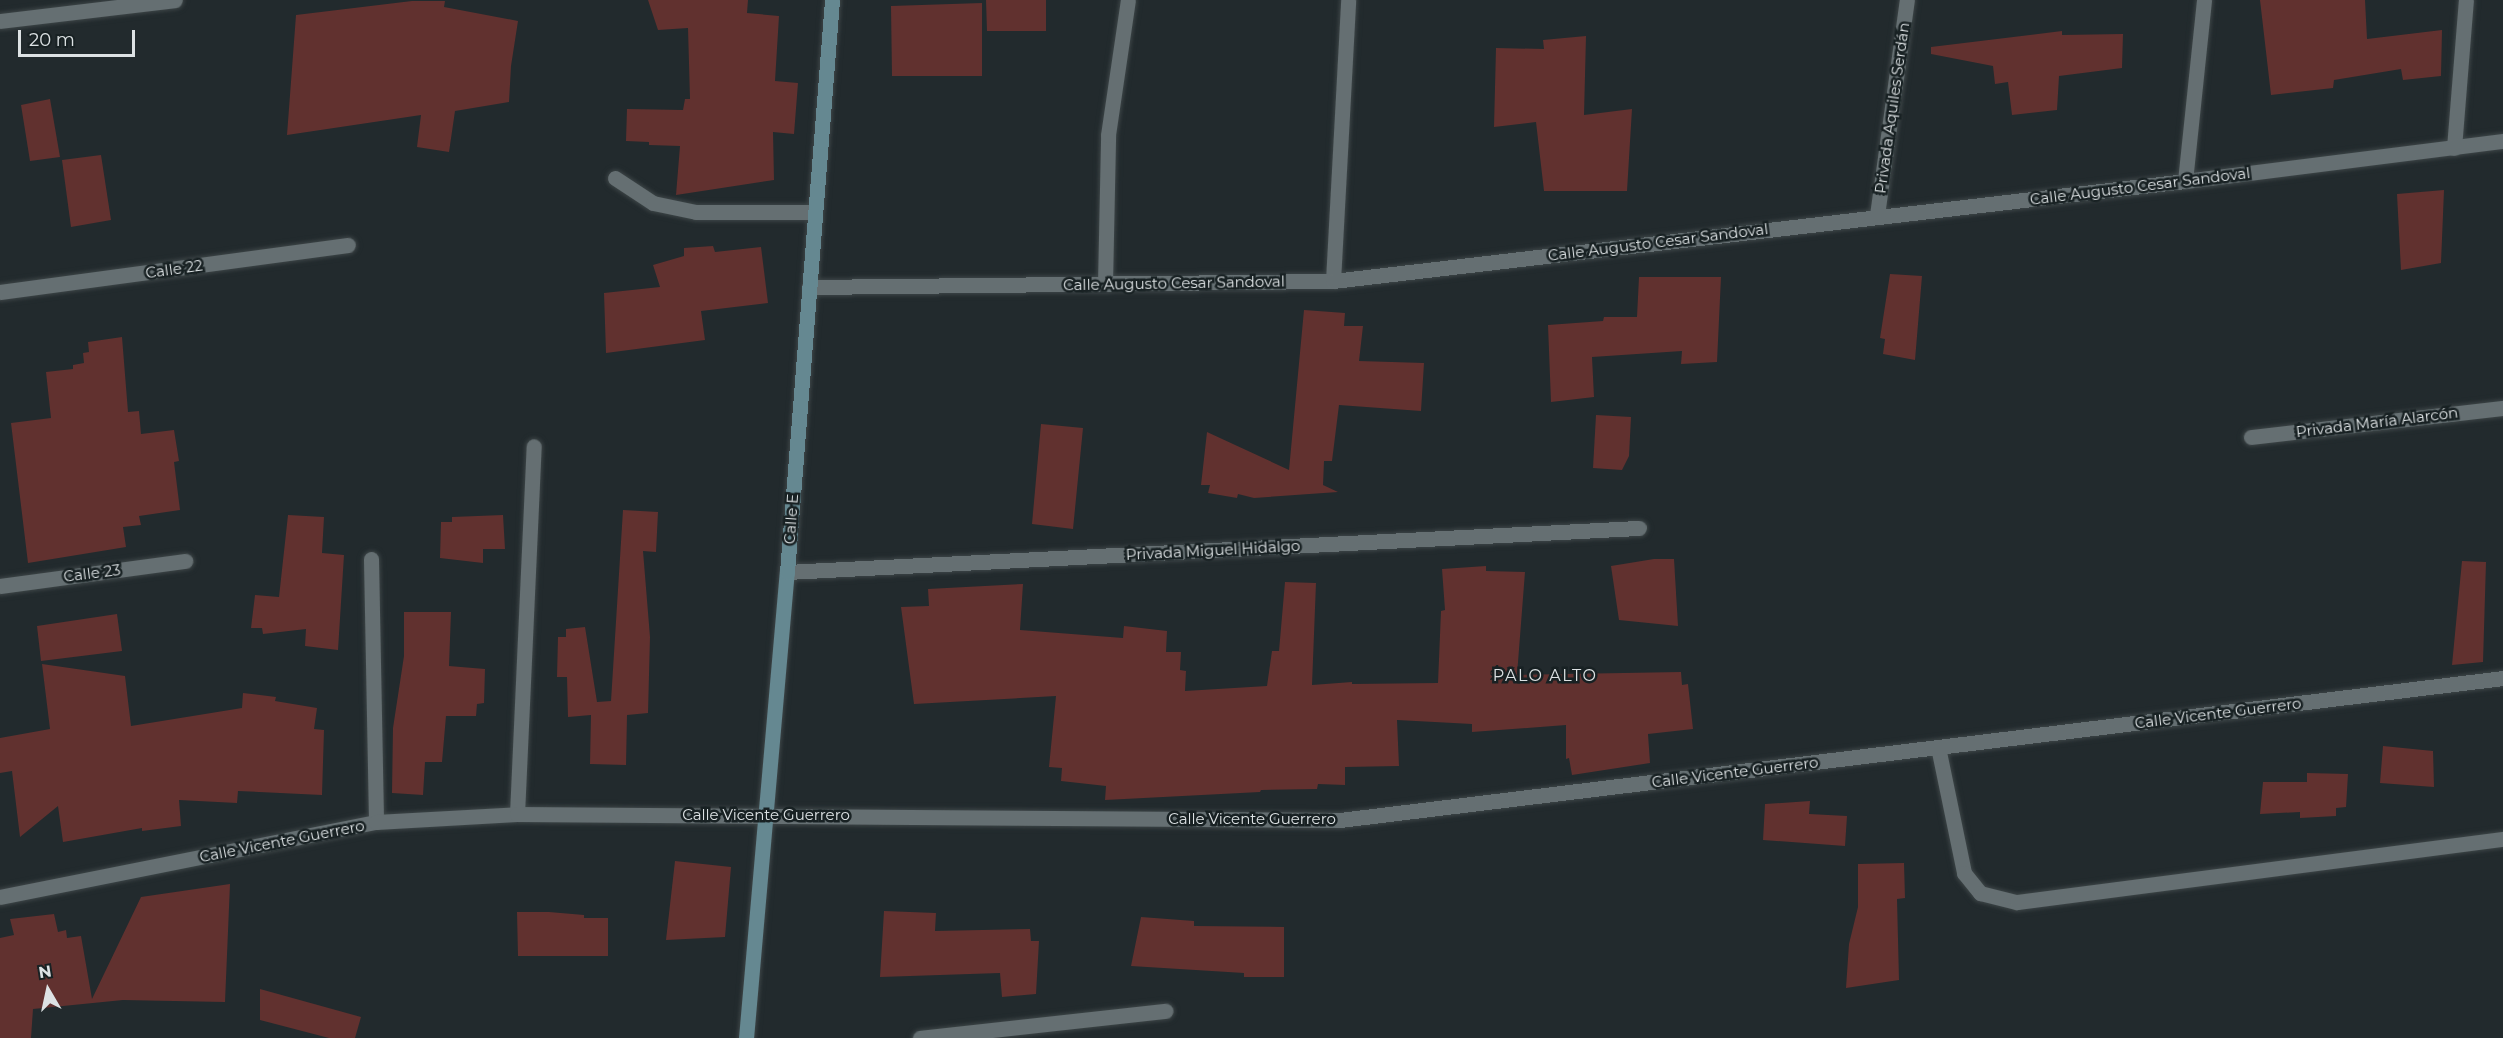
<!DOCTYPE html>
<html>
<head>
<meta charset="utf-8">
<style>
	body { margin:0 }
	#map { position:relative; width:2503px; height:1038px; overflow:hidden; background:#222a2d; font-family:Montserrat,sans-serif }
	div>[style] { position:absolute }
	[style*='--x'] { left:calc(var(--x)*1px); top:calc(var(--y)*1px); width:calc(var(--w)*1px); rotate:calc(var(--a)*1deg) }
	.building>* { inset:0; background:#61312f }
	.roads { filter:drop-shadow(0 0 2px #3d4547) drop-shadow(0 0 2px #3d4547) }
	.service>* { height:15px; margin:-7.5px; padding:0 7.5px; transform-origin:7.5px; border-radius:7.5px; background:#656f72 }
	.minor>* { height:15px; margin:-7.5px; padding:0 7.5px; transform-origin:7.5px; border-radius:7.5px; background:#656f72 }
	.secondary>* { height:15px; margin:-7.5px; padding:0 7.5px; transform-origin:7.5px; border-radius:7.5px; background:#658891 }
	span { translate:-50% -50%; white-space:nowrap; text-align:center; line-height:1.15; -webkit-text-stroke:5px #182123; paint-order:stroke }
	.street-label { font-size:15px; color:#dde2e4 }
	.neighbourhood-label { font-size:16px; color:#dde2e4; letter-spacing:1.5px }
	.north { position:absolute; left:18px; top:960px; width:60px; height:60px; -webkit-text-stroke:4px #182123; paint-order:stroke; rotate:351deg; font-size:16px; font-weight:700; line-height:24px; text-align:center; color:#dde2e4 }
	.north::after { content:''; display:block; margin:auto; width:21px; height:27px; background:#dde2e4; clip-path:polygon(50% 0,100% 100%,50% 72%,0 100%) }
	.scale { position:absolute; left:18px; top:30px; width:117px; height:27px; box-sizing:border-box; border:3px solid #dde2e4; border-top:0; padding-left:8px; font-size:18px; line-height:21px; white-space:nowrap; color:#dde2e4; -webkit-text-stroke:4px #182123; paint-order:stroke }
</style>
</head>
<body>
<div id="map">
	<div class="building">
		<i style="clip-path:polygon(648px 0,748px 0,747px 13px,779px 16px,775px 81px,798px 83px,794px 134px,773px 132px,774px 180px,676px 195px,680px 146px,649px 145px,649px 142px,626px 141px,627px 109px,683px 110px,685px 99px,690px 99px,688px 28px,658px 30px)"></i>
		<i style="clip-path:polygon(986px 0,1046px 0,1046px 31px,987px 31px)"></i>
		<i style="clip-path:polygon(2260px 0,2365px 0,2367px 39px,2442px 30px,2441px 76px,2403px 80px,2401px 69px,2334px 80px,2333px 88px,2271px 95px)"></i>
		<i style="clip-path:polygon(412px 1px,445px 1px,444px 7px,518px 21px,511px 66px,509px 102px,455px 111px,449px 152px,417px 147px,421px 115px,287px 135px,296px 15px)"></i>
		<i style="clip-path:polygon(982px 3px,982px 76px,892px 76px,891px 6px)"></i>
		<i style="clip-path:polygon(2062px 31px,2062px 35px,2123px 34px,2122px 68px,2059px 76px,2057px 110px,2012px 115px,2008px 82px,1995px 84px,1993px 66px,1931px 54px,1931px 47px)"></i>
		<i style="clip-path:polygon(1586px 36px,1584px 115px,1632px 109px,1627px 191px,1544px 191px,1536px 122px,1494px 127px,1496px 48px,1544px 49px,1543px 40px)"></i>
		<i style="clip-path:polygon(50px 99px,60px 157px,30px 161px,21px 105px)"></i>
		<i style="clip-path:polygon(101px 155px,111px 220px,71px 227px,62px 160px)"></i>
		<i style="clip-path:polygon(2444px 190px,2441px 263px,2401px 270px,2397px 194px)"></i>
		<i style="clip-path:polygon(713px 246px,715px 252px,761px 247px,768px 303px,701px 311px,705px 340px,606px 353px,604px 293px,660px 287px,653px 265px,684px 256px,684px 248px)"></i>
		<i style="clip-path:polygon(1890px 274px,1922px 276px,1915px 360px,1883px 354px,1885px 339px,1880px 338px)"></i>
		<i style="clip-path:polygon(1639px 277px,1721px 277px,1717px 362px,1681px 364px,1682px 351px,1592px 357px,1594px 397px,1551px 402px,1548px 325px,1603px 321px,1604px 317px,1637px 317px)"></i>
		<i style="clip-path:polygon(1304px 310px,1345px 313px,1344px 326px,1363px 326px,1359px 361px,1424px 363px,1421px 411px,1339px 405px,1332px 461px,1324px 461px,1323px 485px,1338px 492px,1254px 498px,1238px 494px,1237px 498px,1208px 493px,1210px 485px,1201px 485px,1207px 432px,1289px 470px)"></i>
		<i style="clip-path:polygon(122px 337px,128px 412px,139px 411px,141px 434px,174px 430px,179px 461px,174px 462px,180px 510px,139px 516px,141px 525px,123px 527px,126px 547px,28px 563px,11px 423px,51px 418px,46px 372px,73px 369px,73px 365px,84px 363px,83px 353px,89px 352px,88px 342px)"></i>
		<i style="clip-path:polygon(1596px 415px,1631px 417px,1629px 456px,1622px 470px,1593px 468px)"></i>
		<i style="clip-path:polygon(1041px 424px,1083px 428px,1073px 529px,1032px 524px)"></i>
		<i style="clip-path:polygon(623px 510px,658px 512px,656px 552px,643px 551px,650px 637px,648px 713px,627px 715px,626px 765px,590px 764px,591px 715px,568px 717px,567px 677px,557px 677px,558px 637px,566px 637px,566px 629px,585px 627px,597px 702px,611px 701px)"></i>
		<i style="clip-path:polygon(288px 515px,324px 517px,322px 553px,344px 555px,338px 650px,305px 646px,306px 629px,263px 634px,262px 628px,251px 628px,255px 595px,279px 597px)"></i>
		<i style="clip-path:polygon(503px 515px,505px 549px,483px 549px,483px 563px,440px 558px,441px 522px,452px 522px,452px 517px)"></i>
		<i style="clip-path:polygon(1654px 559px,1674px 559px,1678px 626px,1619px 620px,1611px 566px)"></i>
		<i style="clip-path:polygon(2462px 561px,2486px 562px,2483px 662px,2452px 665px)"></i>
		<i style="clip-path:polygon(1486px 566px,1486px 571px,1525px 572px,1517px 675px,1681px 672px,1682px 685px,1688px 684px,1693px 729px,1648px 734px,1650px 763px,1572px 775px,1569px 758px,1566px 759px,1566px 725px,1472px 732px,1472px 724px,1397px 720px,1399px 766px,1345px 767px,1345px 785px,1318px 784px,1317px 789px,1261px 790px,1260px 792px,1105px 800px,1106px 786px,1061px 781px,1062px 768px,1049px 767px,1056px 696px,914px 704px,901px 607px,929px 606px,928px 589px,1023px 584px,1020px 630px,1123px 638px,1124px 626px,1167px 631px,1166px 652px,1181px 652px,1180px 670px,1186px 671px,1185px 691px,1267px 686px,1272px 651px,1279px 651px,1285px 582px,1316px 583px,1312px 685px,1352px 682px,1352px 684px,1438px 683px,1441px 611px,1445px 610px,1442px 569px)"></i>
		<i style="clip-path:polygon(404px 612px,451px 612px,449px 666px,485px 669px,484px 703px,477px 704px,476px 716px,446px 716px,442px 762px,425px 762px,423px 795px,392px 793px,393px 728px,404px 656px)"></i>
		<i style="clip-path:polygon(117px 614px,122px 651px,41px 661px,37px 626px)"></i>
		<i style="clip-path:polygon(42px 664px,125px 676px,131px 726px,242px 708px,243px 693px,276px 697px,275px 701px,317px 708px,314px 729px,324px 730px,322px 795px,238px 791px,237px 803px,179px 800px,181px 826px,142px 831px,142px 828px,63px 842px,58px 806px,20px 837px,12px 771px,0 773px,0 738px,50px 729px)"></i>
		<i style="clip-path:polygon(2383px 746px,2433px 751px,2434px 787px,2380px 783px)"></i>
		<i style="clip-path:polygon(2307px 773px,2348px 774px,2346px 807px,2336px 808px,2336px 816px,2300px 818px,2300px 812px,2260px 814px,2263px 782px,2307px 782px)"></i>
		<i style="clip-path:polygon(1810px 801px,1809px 814px,1847px 816px,1845px 846px,1763px 840px,1765px 804px)"></i>
		<i style="clip-path:polygon(675px 861px,731px 867px,725px 937px,666px 940px)"></i>
		<i style="clip-path:polygon(1904px 863px,1905px 898px,1897px 899px,1899px 980px,1846px 988px,1849px 944px,1858px 907px,1858px 864px)"></i>
		<i style="clip-path:polygon(230px 884px,225px 1002px,123px 1000px,33px 1009px,31px 1038px,0 1038px,0 938px,14px 935px,10px 919px,54px 914px,58px 932px,66px 930px,67px 938px,81px 936px,92px 999px,141px 897px)"></i>
		<i style="clip-path:polygon(884px 911px,936px 913px,935px 931px,1030px 929px,1031px 941px,1039px 941px,1036px 994px,1002px 997px,1000px 973px,880px 977px)"></i>
		<i style="clip-path:polygon(517px 912px,549px 912px,584px 915px,584px 918px,608px 918px,608px 956px,518px 956px)"></i>
		<i style="clip-path:polygon(1141px 917px,1194px 921px,1194px 926px,1284px 927px,1284px 977px,1244px 977px,1244px 973px,1131px 966px)"></i>
		<i style="clip-path:polygon(260px 989px,361px 1017px,355px 1038px,329px 1038px,260px 1020px)"></i>
	</div>
	<div class="roads">
		<div class="service">
			<i style="--x:615;--y:178;--w:45;--a:33.3"></i>
			<i style="--x:653;--y:203;--w:44;--a:11.8"></i>
			<i style="--x:696;--y:212;--w:118;--a:0"></i>
			<i style="--x:1938;--y:747;--w:129;--a:78.3"></i>
			<i style="--x:1964;--y:873;--w:26;--a:51"></i>
			<i style="--x:1980;--y:893;--w:38;--a:14"></i>
			<i style="--x:2017;--y:902;--w:490;--a:-7.4"></i>
		</div>
		<div class="minor">
			<i style="--x:0;--y:21;--w:176;--a:-6.8"></i>
			<i style="--x:2454;--y:148;--w:148;--a:-85.4"></i>
			<i style="--x:2185;--y:181;--w:182;--a:-84"></i>
			<i style="--x:1877;--y:215;--w:217;--a:-82.1"></i>
			<i style="--x:1333;--y:281;--w:281;--a:-86.9"></i>
			<i style="--x:1105;--y:284;--w:149;--a:-88.8"></i>
			<i style="--x:1108;--y:135;--w:136;--a:-81.6"></i>
			<i style="--x:809;--y:287;--w:524;--a:-0.66"></i>
			<i style="--x:1333;--y:281;--w:858;--a:-6.69"></i>
			<i style="--x:2185;--y:181;--w:321;--a:-7.2"></i>
			<i style="--x:0;--y:292;--w:351;--a:-7.7"></i>
			<i style="--x:2251;--y:437;--w:254;--a:-6.6"></i>
			<i style="--x:371;--y:559;--w:263;--a:88.9"></i>
			<i style="--x:787;--y:572;--w:853;--a:-2.96"></i>
			<i style="--x:0;--y:586;--w:187;--a:-7.7"></i>
			<i style="--x:517;--y:814;--w:368;--a:-87.4"></i>
			<i style="--x:0;--y:897;--w:383;--a:-11.3"></i>
			<i style="--x:376;--y:822;--w:141;--a:-3.2"></i>
			<i style="--x:517;--y:814;--w:823;--a:0.42"></i>
			<i style="--x:1340;--y:820;--w:1172;--a:-6.96"></i>
			<i style="--x:920;--y:1038;--w:247;--a:-6.3"></i>
		</div>
		<div class="secondary">
			<i style="--x:746;--y:1038;--w:468;--a:-85"></i>
			<i style="--x:787;--y:572;--w:574;--a:-85.5"></i>
		</div>
	</div>
	<div class="street-label">
		<span style="left:1892px;top:108px;rotate:-82deg">Privada Aquiles Serdán</span>
		<span style="left:2140px;top:186px;rotate:-7deg">Calle Augusto Cesar Sandoval</span>
		<span style="left:1658px;top:242px;rotate:-7deg">Calle Augusto Cesar Sandoval</span>
		<span style="left:174px;top:269px;rotate:-8deg">Calle 22</span>
		<span style="left:1174px;top:283px;rotate:-1deg">Calle Augusto Cesar Sandoval</span>
		<span style="left:2377px;top:422px;rotate:-7deg">Privada María Alarcón</span>
		<span style="left:791px;top:519px;rotate:-86deg">Calle E</span>
		<span style="left:1213px;top:550px;rotate:-3deg">Privada Miguel Hidalgo</span>
		<span style="left:92px;top:573px;rotate:-7deg">Calle 23</span>
		<span style="left:2218px;top:713px;rotate:-7deg">Calle Vicente Guerrero</span>
		<span style="left:1735px;top:772px;rotate:-7deg">Calle Vicente Guerrero</span>
		<span style="left:766px;top:815px">Calle Vicente Guerrero</span>
		<span style="left:1252px;top:819px">Calle Vicente Guerrero</span>
		<span style="left:282px;top:841px;rotate:-11deg">Calle Vicente Guerrero</span>
	</div>
	<div class="neighbourhood-label">
		<span style="left:1545px;top:676px">PALO ALTO</span>
	</div>
	<div class="north">N</div>
	<div class="scale">20 m</div>
</div>
</body>
</html>
